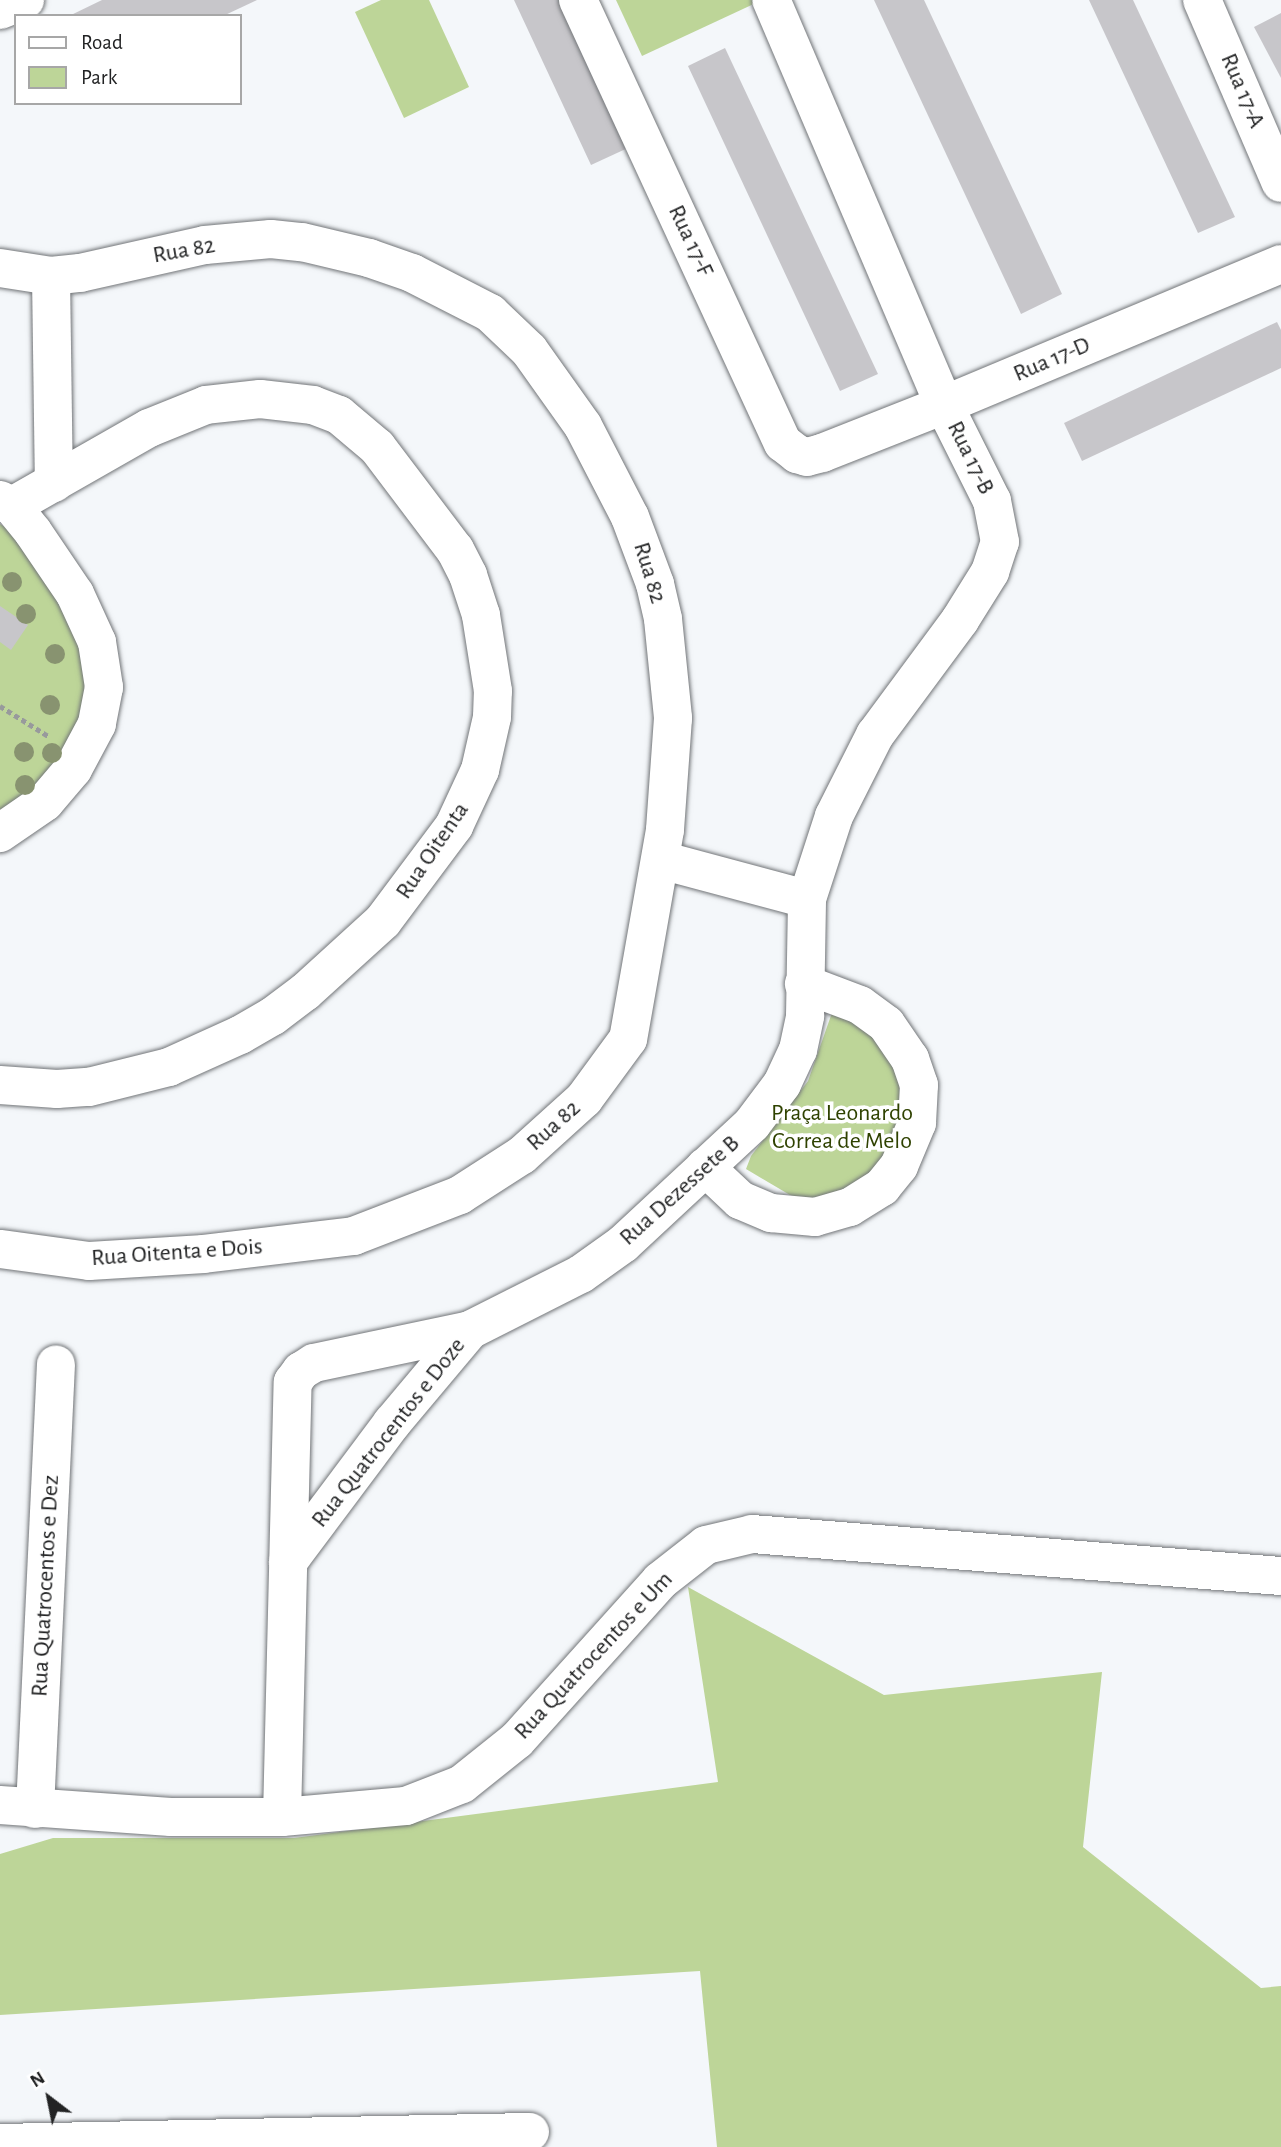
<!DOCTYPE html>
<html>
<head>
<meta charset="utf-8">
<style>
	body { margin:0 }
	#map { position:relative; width:1281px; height:2147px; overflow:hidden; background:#f4f7fa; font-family:"Alegreya Sans",sans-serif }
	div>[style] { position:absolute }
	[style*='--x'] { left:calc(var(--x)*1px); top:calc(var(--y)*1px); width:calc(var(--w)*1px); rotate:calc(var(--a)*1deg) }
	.green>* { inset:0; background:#bdd598 }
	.building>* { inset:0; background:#c7c6ca }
	.path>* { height:4.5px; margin-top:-2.25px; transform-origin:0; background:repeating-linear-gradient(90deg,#989a9c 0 5px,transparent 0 8.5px) }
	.roads { filter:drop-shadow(0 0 2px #727578) drop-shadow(0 0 2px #727578) }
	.street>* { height:38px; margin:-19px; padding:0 19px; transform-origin:19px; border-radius:19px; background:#fff }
	.trees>* { width:20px; height:20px; margin:-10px; border-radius:50%; background:#889370 }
	span { translate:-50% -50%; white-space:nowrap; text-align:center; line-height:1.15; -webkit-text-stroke:7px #fff; paint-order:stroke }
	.street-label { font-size:24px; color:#222324 }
	.park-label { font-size:24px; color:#2f4200 }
	.legend { position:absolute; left:14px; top:14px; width:228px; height:91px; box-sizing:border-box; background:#fff; border:2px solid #a7a7a7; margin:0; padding:9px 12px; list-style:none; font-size:21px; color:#222324 }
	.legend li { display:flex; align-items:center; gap:14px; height:35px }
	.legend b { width:35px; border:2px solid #a7a7a7 }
	.north { position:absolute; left:14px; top:2063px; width:70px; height:70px; -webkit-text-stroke:5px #fff; paint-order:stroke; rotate:328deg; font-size:19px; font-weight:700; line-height:28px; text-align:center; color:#222324 }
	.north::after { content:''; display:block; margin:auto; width:24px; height:32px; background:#222324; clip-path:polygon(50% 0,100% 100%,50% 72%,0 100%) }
</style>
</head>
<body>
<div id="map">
	<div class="green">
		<i style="clip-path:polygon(381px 0,429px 0,469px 87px,404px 118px,355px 12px)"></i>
		<i style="clip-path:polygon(616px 0,757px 0,758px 2px,642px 56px)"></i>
		<i style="clip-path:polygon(0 524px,13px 532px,74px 627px,89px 694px,67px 755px,0 819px)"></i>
		<i style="clip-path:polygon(834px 1007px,886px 1038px,910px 1093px,880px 1172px,812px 1208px,746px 1169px,751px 1156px,808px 1081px)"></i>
		<i style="clip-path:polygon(688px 1587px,884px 1695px,1102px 1672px,1083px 1847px,1261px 1988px,1281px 1986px,1281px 2147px,717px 2147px,700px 1971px,0 2015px,0 1854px,53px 1838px,294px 1838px,718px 1782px)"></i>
	</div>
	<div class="building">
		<i style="clip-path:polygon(102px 0,257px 0,223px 16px,69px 16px)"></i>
		<i style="clip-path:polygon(514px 0,561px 0,630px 147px,591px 165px)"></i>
		<i style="clip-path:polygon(874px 0,924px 0,1062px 294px,1021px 314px)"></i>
		<i style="clip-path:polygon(1089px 0,1133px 0,1235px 217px,1198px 233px)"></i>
		<i style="clip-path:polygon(1281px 13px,1281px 78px,1254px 27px)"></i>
		<i style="clip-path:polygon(725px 48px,878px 374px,840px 391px,688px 66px)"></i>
		<i style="clip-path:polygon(1277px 322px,1281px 330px,1281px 368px,1082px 461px,1064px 423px)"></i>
		<i style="clip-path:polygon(0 606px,28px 625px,11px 650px,0 642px)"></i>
	</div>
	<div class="path">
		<i style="--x:0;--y:706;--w:59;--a:31.8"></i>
	</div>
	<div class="roads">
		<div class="street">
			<i style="--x:578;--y:0;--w:488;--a:65.2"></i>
			<i style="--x:783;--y:443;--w:18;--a:38"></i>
			<i style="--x:797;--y:454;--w:10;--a:17"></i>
			<i style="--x:807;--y:457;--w:16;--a:-15"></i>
			<i style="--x:822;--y:453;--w:131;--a:-21.5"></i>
			<i style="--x:944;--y:405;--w:365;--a:-22.7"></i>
			<i style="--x:1202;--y:0;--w:199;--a:66.7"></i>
			<i style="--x:0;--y:10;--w:27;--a:-22"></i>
			<i style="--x:0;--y:268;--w:52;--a:8.9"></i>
			<i style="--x:51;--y:276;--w:29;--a:-6"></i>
			<i style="--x:80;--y:273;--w:128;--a:-12.6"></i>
			<i style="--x:205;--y:245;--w:66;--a:-5.2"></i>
			<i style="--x:271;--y:239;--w:31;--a:6"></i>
			<i style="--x:302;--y:242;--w:69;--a:13.4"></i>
			<i style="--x:369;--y:258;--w:46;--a:19.2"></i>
			<i style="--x:412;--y:273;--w:88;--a:27.1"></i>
			<i style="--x:490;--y:313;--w:54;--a:43.5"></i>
			<i style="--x:529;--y:350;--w:93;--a:54.6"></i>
			<i style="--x:583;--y:426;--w:102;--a:62.7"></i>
			<i style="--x:630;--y:517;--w:72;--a:69.5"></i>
			<i style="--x:655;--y:584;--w:36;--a:77"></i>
			<i style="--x:663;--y:619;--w:100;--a:84.2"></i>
			<i style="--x:673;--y:718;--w:112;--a:94.1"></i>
			<i style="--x:665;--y:830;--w:212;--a:100"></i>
			<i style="--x:628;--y:1039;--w:74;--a:126.3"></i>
			<i style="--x:584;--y:1099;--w:84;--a:137.9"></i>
			<i style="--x:522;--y:1155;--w:74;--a:147.2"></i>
			<i style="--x:460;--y:1195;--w:114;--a:158.9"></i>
			<i style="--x:354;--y:1236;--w:151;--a:173.2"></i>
			<i style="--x:204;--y:1254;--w:115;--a:176.5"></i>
			<i style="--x:89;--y:1261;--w:90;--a:-172.3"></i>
			<i style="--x:51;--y:276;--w:207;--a:89.2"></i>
			<i style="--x:0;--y:500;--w:13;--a:27"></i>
			<i style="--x:12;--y:506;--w:33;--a:51"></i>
			<i style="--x:33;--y:532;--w:75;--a:55.9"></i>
			<i style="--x:75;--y:594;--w:53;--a:65.4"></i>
			<i style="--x:97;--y:642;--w:46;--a:81.2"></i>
			<i style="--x:104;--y:687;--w:38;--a:101"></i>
			<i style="--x:97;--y:724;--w:51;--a:118.1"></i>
			<i style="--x:73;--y:769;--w:43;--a:130.3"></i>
			<i style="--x:45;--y:802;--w:55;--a:145.4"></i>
			<i style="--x:661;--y:860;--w:151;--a:15"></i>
			<i style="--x:0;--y:1085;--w:57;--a:4"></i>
			<i style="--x:57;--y:1089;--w:32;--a:-4"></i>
			<i style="--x:89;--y:1087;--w:82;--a:-14"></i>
			<i style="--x:169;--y:1067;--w:78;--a:-24.3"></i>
			<i style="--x:240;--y:1035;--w:38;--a:-30"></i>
			<i style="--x:273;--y:1016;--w:40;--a:-37"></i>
			<i style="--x:305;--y:992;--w:105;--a:-42.3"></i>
			<i style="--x:383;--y:921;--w:119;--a:-53.2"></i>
			<i style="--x:454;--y:826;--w:62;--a:-65.1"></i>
			<i style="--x:480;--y:770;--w:54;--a:-77.2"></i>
			<i style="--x:492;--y:717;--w:26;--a:-88"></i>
			<i style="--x:493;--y:691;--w:77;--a:-99"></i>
			<i style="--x:481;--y:615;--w:42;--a:-108"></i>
			<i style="--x:468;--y:575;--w:28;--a:-117"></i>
			<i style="--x:455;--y:550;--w:129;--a:-127.1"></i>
			<i style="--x:377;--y:447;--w:50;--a:-139.9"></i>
			<i style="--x:339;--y:415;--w:28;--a:-159"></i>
			<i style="--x:313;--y:405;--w:53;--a:-173.5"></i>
			<i style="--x:260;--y:399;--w:54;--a:173.7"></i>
			<i style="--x:206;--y:405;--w:61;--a:158"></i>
			<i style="--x:149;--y:428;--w:158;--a:150.3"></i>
			<i style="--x:705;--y:1167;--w:48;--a:43.3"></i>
			<i style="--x:740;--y:1200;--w:34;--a:23"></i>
			<i style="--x:771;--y:1213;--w:44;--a:5.2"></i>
			<i style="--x:815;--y:1217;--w:36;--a:-16"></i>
			<i style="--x:850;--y:1207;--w:38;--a:-32"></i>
			<i style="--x:882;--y:1187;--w:27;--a:-51"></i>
			<i style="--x:899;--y:1166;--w:47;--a:-67.3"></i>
			<i style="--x:917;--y:1123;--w:38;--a:-87"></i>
			<i style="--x:919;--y:1085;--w:28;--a:-109"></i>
			<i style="--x:910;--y:1059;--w:42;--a:-124.4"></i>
			<i style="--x:886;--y:1024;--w:32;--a:-144"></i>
			<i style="--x:860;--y:1005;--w:60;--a:-159.4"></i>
			<i style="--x:288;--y:1562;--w:174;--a:-53.2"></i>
			<i style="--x:392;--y:1423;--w:121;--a:-50"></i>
			<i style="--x:0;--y:1805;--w:171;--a:4"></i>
			<i style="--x:171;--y:1817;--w:111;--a:0"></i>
			<i style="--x:282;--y:1817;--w:124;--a:-5.1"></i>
			<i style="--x:406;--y:1806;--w:60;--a:-21.4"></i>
			<i style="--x:462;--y:1784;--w:70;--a:-38.7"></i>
			<i style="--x:517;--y:1740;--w:214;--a:-48"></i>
			<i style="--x:660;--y:1581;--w:58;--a:-38"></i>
			<i style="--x:706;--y:1545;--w:47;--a:-13.4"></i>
			<i style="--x:752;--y:1534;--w:531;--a:4.54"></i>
			<i style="--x:35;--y:1809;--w:445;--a:-87.3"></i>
			<i style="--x:282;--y:1817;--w:435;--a:-88.6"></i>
			<i style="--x:293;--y:1382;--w:14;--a:-54"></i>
			<i style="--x:301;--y:1371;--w:15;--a:-32"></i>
			<i style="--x:314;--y:1363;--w:159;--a:-11.9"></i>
			<i style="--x:470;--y:1330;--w:124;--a:-26.8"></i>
			<i style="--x:581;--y:1274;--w:52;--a:-35.5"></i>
			<i style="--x:623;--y:1244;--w:176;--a:-42.9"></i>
			<i style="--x:752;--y:1124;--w:50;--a:-53.1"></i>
			<i style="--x:782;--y:1084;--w:38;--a:-65"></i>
			<i style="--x:798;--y:1050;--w:35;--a:-78"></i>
			<i style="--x:805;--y:1016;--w:117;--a:-89"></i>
			<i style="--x:807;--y:899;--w:87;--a:-72"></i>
			<i style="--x:834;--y:816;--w:91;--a:-63.2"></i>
			<i style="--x:875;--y:735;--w:143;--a:-53.5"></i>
			<i style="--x:960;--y:620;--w:57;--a:-58"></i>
			<i style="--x:990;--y:572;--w:32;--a:-72"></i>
			<i style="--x:1000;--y:542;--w:42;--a:-101"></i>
			<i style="--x:992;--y:501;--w:107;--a:-116.6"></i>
			<i style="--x:944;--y:405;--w:440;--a:-113.1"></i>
			<i style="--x:0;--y:2143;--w:530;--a:-1.19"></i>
		</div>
	</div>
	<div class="trees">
		<i style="left:12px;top:582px"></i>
		<i style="left:26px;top:614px"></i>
		<i style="left:55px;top:654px"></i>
		<i style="left:50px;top:705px"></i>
		<i style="left:24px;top:752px"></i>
		<i style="left:52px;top:753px"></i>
		<i style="left:25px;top:785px"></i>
	</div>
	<div class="street-label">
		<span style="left:1242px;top:91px;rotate:67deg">Rua 17-A</span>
		<span style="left:690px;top:241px;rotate:65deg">Rua 17-F</span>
		<span style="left:184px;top:251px;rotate:-10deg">Rua 82</span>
		<span style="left:1052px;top:360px;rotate:-23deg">Rua 17-D</span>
		<span style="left:970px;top:458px;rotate:64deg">Rua 17-B</span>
		<span style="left:649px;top:573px;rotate:73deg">Rua 82</span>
		<span style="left:433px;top:851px;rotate:-56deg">Rua Oitenta</span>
		<span style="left:554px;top:1126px;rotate:-42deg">Rua 82</span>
		<span style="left:680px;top:1191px;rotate:-42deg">Rua Dezessete B</span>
		<span style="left:177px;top:1253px;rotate:-4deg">Rua Oitenta e Dois</span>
		<span style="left:389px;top:1433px;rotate:-52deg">Rua Quatrocentos e Doze</span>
		<span style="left:46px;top:1586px;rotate:-87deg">Rua Quatrocentos e Dez</span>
		<span style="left:594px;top:1656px;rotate:-47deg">Rua Quatrocentos e Um</span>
	</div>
	<div class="park-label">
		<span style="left:842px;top:1128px">Praça Leonardo<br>Correa de Melo</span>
	</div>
	<ul class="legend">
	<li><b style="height:9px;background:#fff"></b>Road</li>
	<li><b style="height:19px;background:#bdd598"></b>Park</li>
	</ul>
	<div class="north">N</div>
</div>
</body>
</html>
